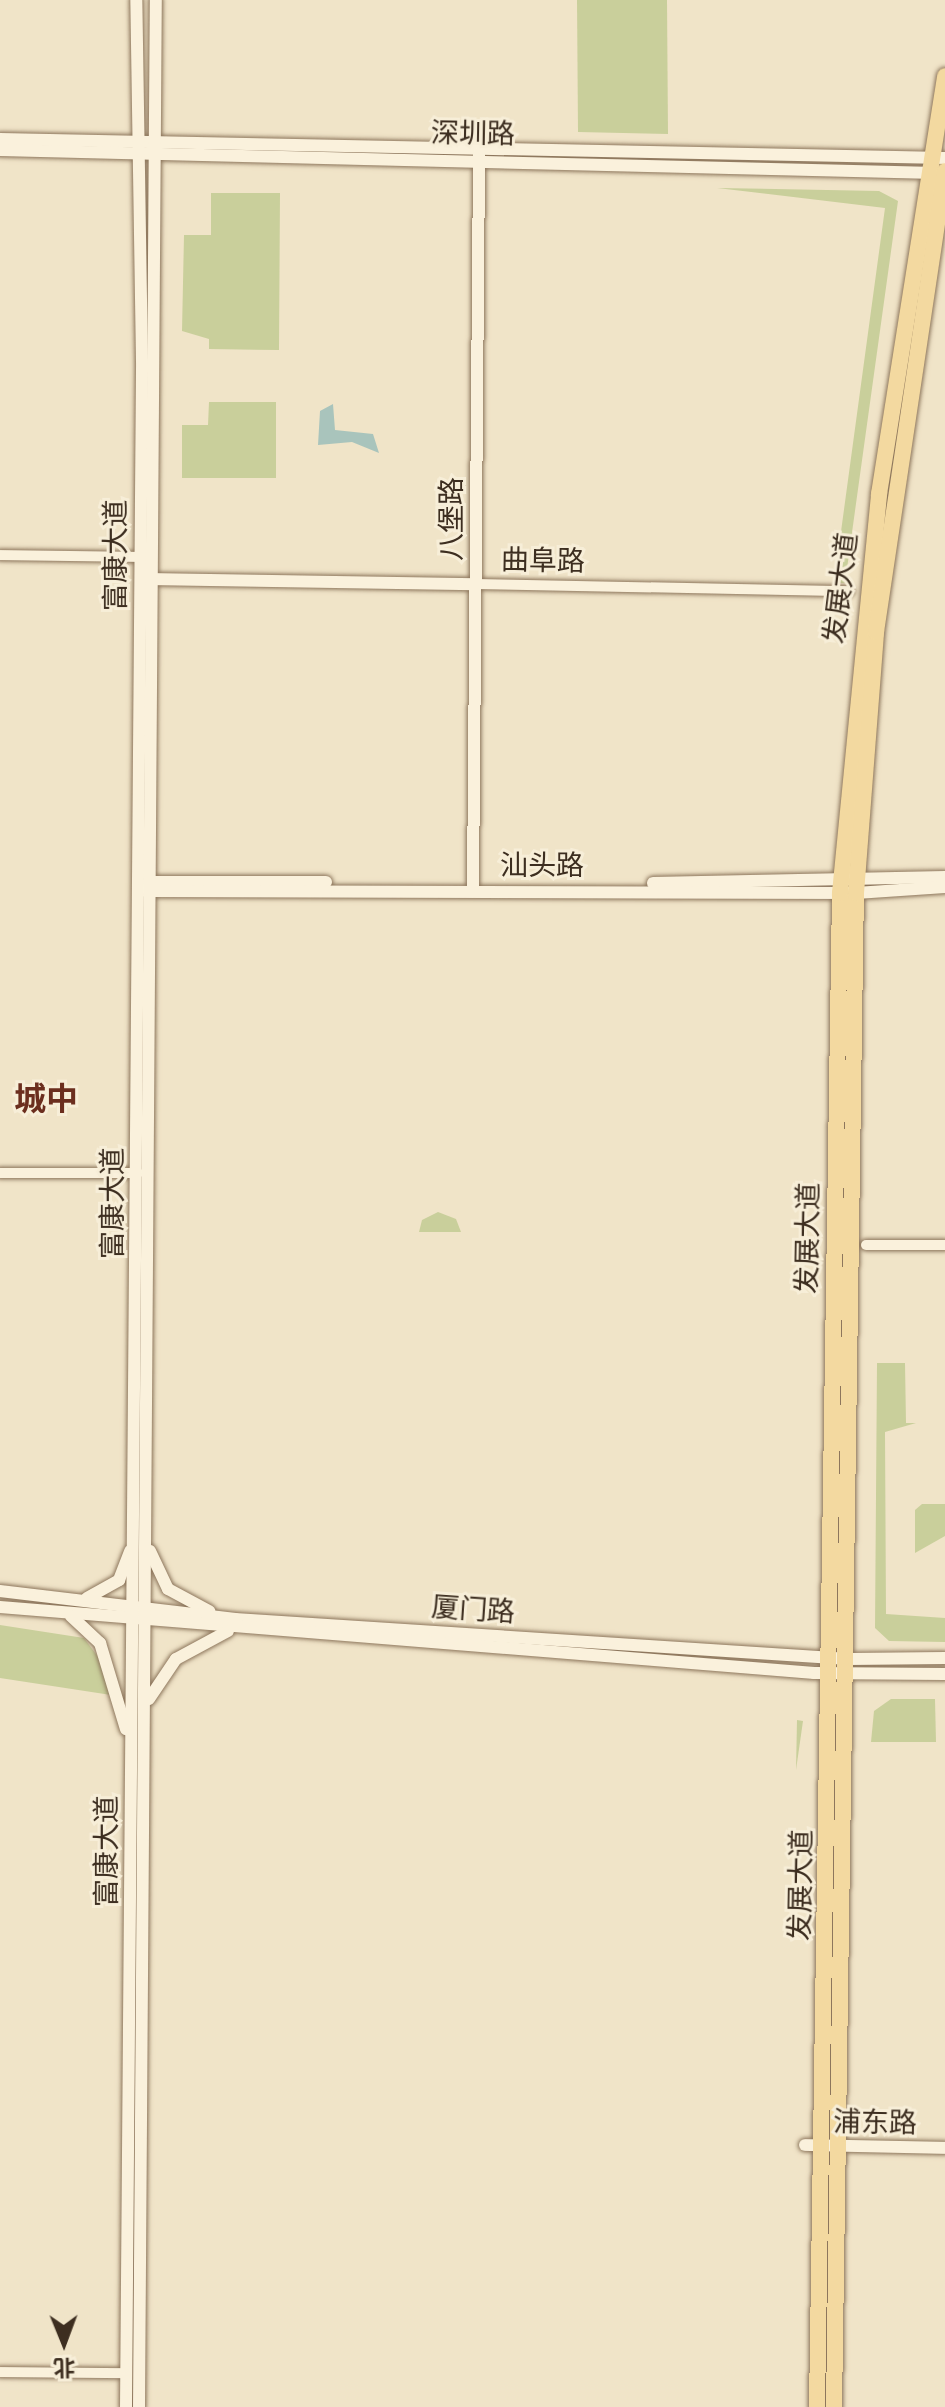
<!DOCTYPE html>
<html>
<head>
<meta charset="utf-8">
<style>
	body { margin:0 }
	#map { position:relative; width:945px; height:2407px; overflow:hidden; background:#f0e4c8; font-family:Bitter,"Noto Sans SC",serif }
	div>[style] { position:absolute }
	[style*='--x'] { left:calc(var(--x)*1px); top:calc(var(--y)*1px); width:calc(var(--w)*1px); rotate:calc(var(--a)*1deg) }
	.green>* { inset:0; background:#c9cf9b }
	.water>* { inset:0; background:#a9c4bc }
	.roads { filter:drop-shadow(0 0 2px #8d765c) drop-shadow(0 0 2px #8d765c) }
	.minor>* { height:10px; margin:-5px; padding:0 5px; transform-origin:5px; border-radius:5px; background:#faf1dc }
	.tertiary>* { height:12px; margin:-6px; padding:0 6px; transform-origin:6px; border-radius:6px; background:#faf1dc }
	.primary>* { height:16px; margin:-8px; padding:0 8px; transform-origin:8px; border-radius:8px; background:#f3d9a0 }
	span { translate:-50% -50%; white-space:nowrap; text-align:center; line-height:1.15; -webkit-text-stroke:6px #f7eed8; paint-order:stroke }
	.street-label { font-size:28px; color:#3d2e20 }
	.quarter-label { font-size:32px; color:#6b2e1e; font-weight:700 }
	.north { position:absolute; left:24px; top:2303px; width:80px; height:80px; -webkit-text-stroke:6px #f7eed8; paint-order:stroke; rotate:179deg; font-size:22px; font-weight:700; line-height:32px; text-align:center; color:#3d2e20 }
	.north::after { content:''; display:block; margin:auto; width:28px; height:36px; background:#3d2e20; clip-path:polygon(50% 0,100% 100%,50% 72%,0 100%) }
</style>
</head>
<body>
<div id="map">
	<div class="green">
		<i style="clip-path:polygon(577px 0,667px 0,668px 134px,578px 132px)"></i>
		<i style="clip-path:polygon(717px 188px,879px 191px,898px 201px,845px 583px,834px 583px,885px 208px)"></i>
		<i style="clip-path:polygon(211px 193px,280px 193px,279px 350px,209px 349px,209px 339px,182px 331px,184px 235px,211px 235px)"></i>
		<i style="clip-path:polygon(209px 402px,276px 402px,276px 478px,182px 478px,182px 425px,208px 425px)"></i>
		<i style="clip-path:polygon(438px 1212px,456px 1219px,461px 1232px,419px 1232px,422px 1220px)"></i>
		<i style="clip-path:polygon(877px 1363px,905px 1363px,906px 1423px,916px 1423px,885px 1432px,886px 1614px,945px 1618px,945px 1642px,889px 1641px,875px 1628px)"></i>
		<i style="clip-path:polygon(922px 1504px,945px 1504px,945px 1536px,915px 1553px,915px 1510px)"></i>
		<i style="clip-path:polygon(0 1625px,84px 1638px,101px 1661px,111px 1695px,0 1678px)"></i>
		<i style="clip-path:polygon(891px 1699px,935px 1699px,936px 1742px,871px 1742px,874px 1711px)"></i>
		<i style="clip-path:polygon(797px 1720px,803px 1721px,796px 1770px)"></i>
	</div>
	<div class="water">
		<i style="clip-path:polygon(333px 404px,335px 430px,373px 434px,379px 453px,352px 442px,318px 445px,320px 411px)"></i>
	</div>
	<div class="roads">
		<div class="minor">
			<i style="--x:0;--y:555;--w:140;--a:0.8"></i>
			<i style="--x:476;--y:584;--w:373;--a:1.1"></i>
			<i style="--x:0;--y:1173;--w:138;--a:0"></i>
			<i style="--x:866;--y:1245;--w:79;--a:0"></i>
			<i style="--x:0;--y:2372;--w:127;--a:0.5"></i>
		</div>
		<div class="tertiary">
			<i style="--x:0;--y:139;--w:945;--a:1.15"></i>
			<i style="--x:0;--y:150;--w:936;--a:1.41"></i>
			<i style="--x:147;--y:579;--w:329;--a:0.9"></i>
			<i style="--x:145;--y:882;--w:181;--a:0"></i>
			<i style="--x:653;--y:883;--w:292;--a:-1.2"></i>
			<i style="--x:473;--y:890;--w:737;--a:-89.53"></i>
			<i style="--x:146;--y:891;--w:710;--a:0.16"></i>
			<i style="--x:856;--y:893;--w:89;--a:-3.9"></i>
			<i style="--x:150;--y:1551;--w:42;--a:64.7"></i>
			<i style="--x:168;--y:1589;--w:47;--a:28.2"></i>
			<i style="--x:0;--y:1591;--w:237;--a:6.8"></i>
			<i style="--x:235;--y:1619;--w:615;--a:3.73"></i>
			<i style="--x:849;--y:1659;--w:96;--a:-0.6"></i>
			<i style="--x:87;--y:1598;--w:37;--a:-29"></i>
			<i style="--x:119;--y:1580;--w:31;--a:-69"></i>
			<i style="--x:0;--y:1607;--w:817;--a:4.64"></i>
			<i style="--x:814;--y:1673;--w:131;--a:0.4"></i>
			<i style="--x:71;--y:1616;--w:40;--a:43"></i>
			<i style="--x:100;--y:1643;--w:90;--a:73.2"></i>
			<i style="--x:149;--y:1699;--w:48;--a:-56"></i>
			<i style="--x:176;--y:1659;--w:59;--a:-28.3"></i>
			<i style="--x:805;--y:2145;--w:140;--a:1.2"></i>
			<i style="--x:126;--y:2407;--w:2045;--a:-89.55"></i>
			<i style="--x:142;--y:362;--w:362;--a:-90.9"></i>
			<i style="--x:139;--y:2407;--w:2407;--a:-89.6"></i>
		</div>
		<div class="primary">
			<i style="--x:817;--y:2407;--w:1514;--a:-89.13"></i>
			<i style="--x:840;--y:893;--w:401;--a:-84.4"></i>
			<i style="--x:879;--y:494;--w:423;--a:-81"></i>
			<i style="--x:834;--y:2407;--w:1514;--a:-89.17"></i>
			<i style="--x:856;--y:893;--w:262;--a:-85.6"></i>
			<i style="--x:876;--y:632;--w:466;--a:-81.5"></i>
		</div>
	</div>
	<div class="street-label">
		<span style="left:473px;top:134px;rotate:1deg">深圳路</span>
		<span style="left:452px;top:519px;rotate:-90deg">八堡路</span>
		<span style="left:116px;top:555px;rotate:-90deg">富康大道</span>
		<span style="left:543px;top:561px;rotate:1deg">曲阜路</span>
		<span style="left:841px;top:588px;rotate:-83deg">发展大道</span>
		<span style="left:542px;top:866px">汕头路</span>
		<span style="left:113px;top:1203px;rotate:-90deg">富康大道</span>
		<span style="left:808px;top:1238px;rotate:-89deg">发展大道</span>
		<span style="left:473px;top:1610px;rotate:4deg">厦门路</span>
		<span style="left:107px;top:1851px;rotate:-90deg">富康大道</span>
		<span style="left:801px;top:1885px;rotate:-89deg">发展大道</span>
		<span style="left:875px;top:2123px;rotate:1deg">浦东路</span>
	</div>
	<div class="quarter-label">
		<span style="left:46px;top:1099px">城中</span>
	</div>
	<div class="north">北</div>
</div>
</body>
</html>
